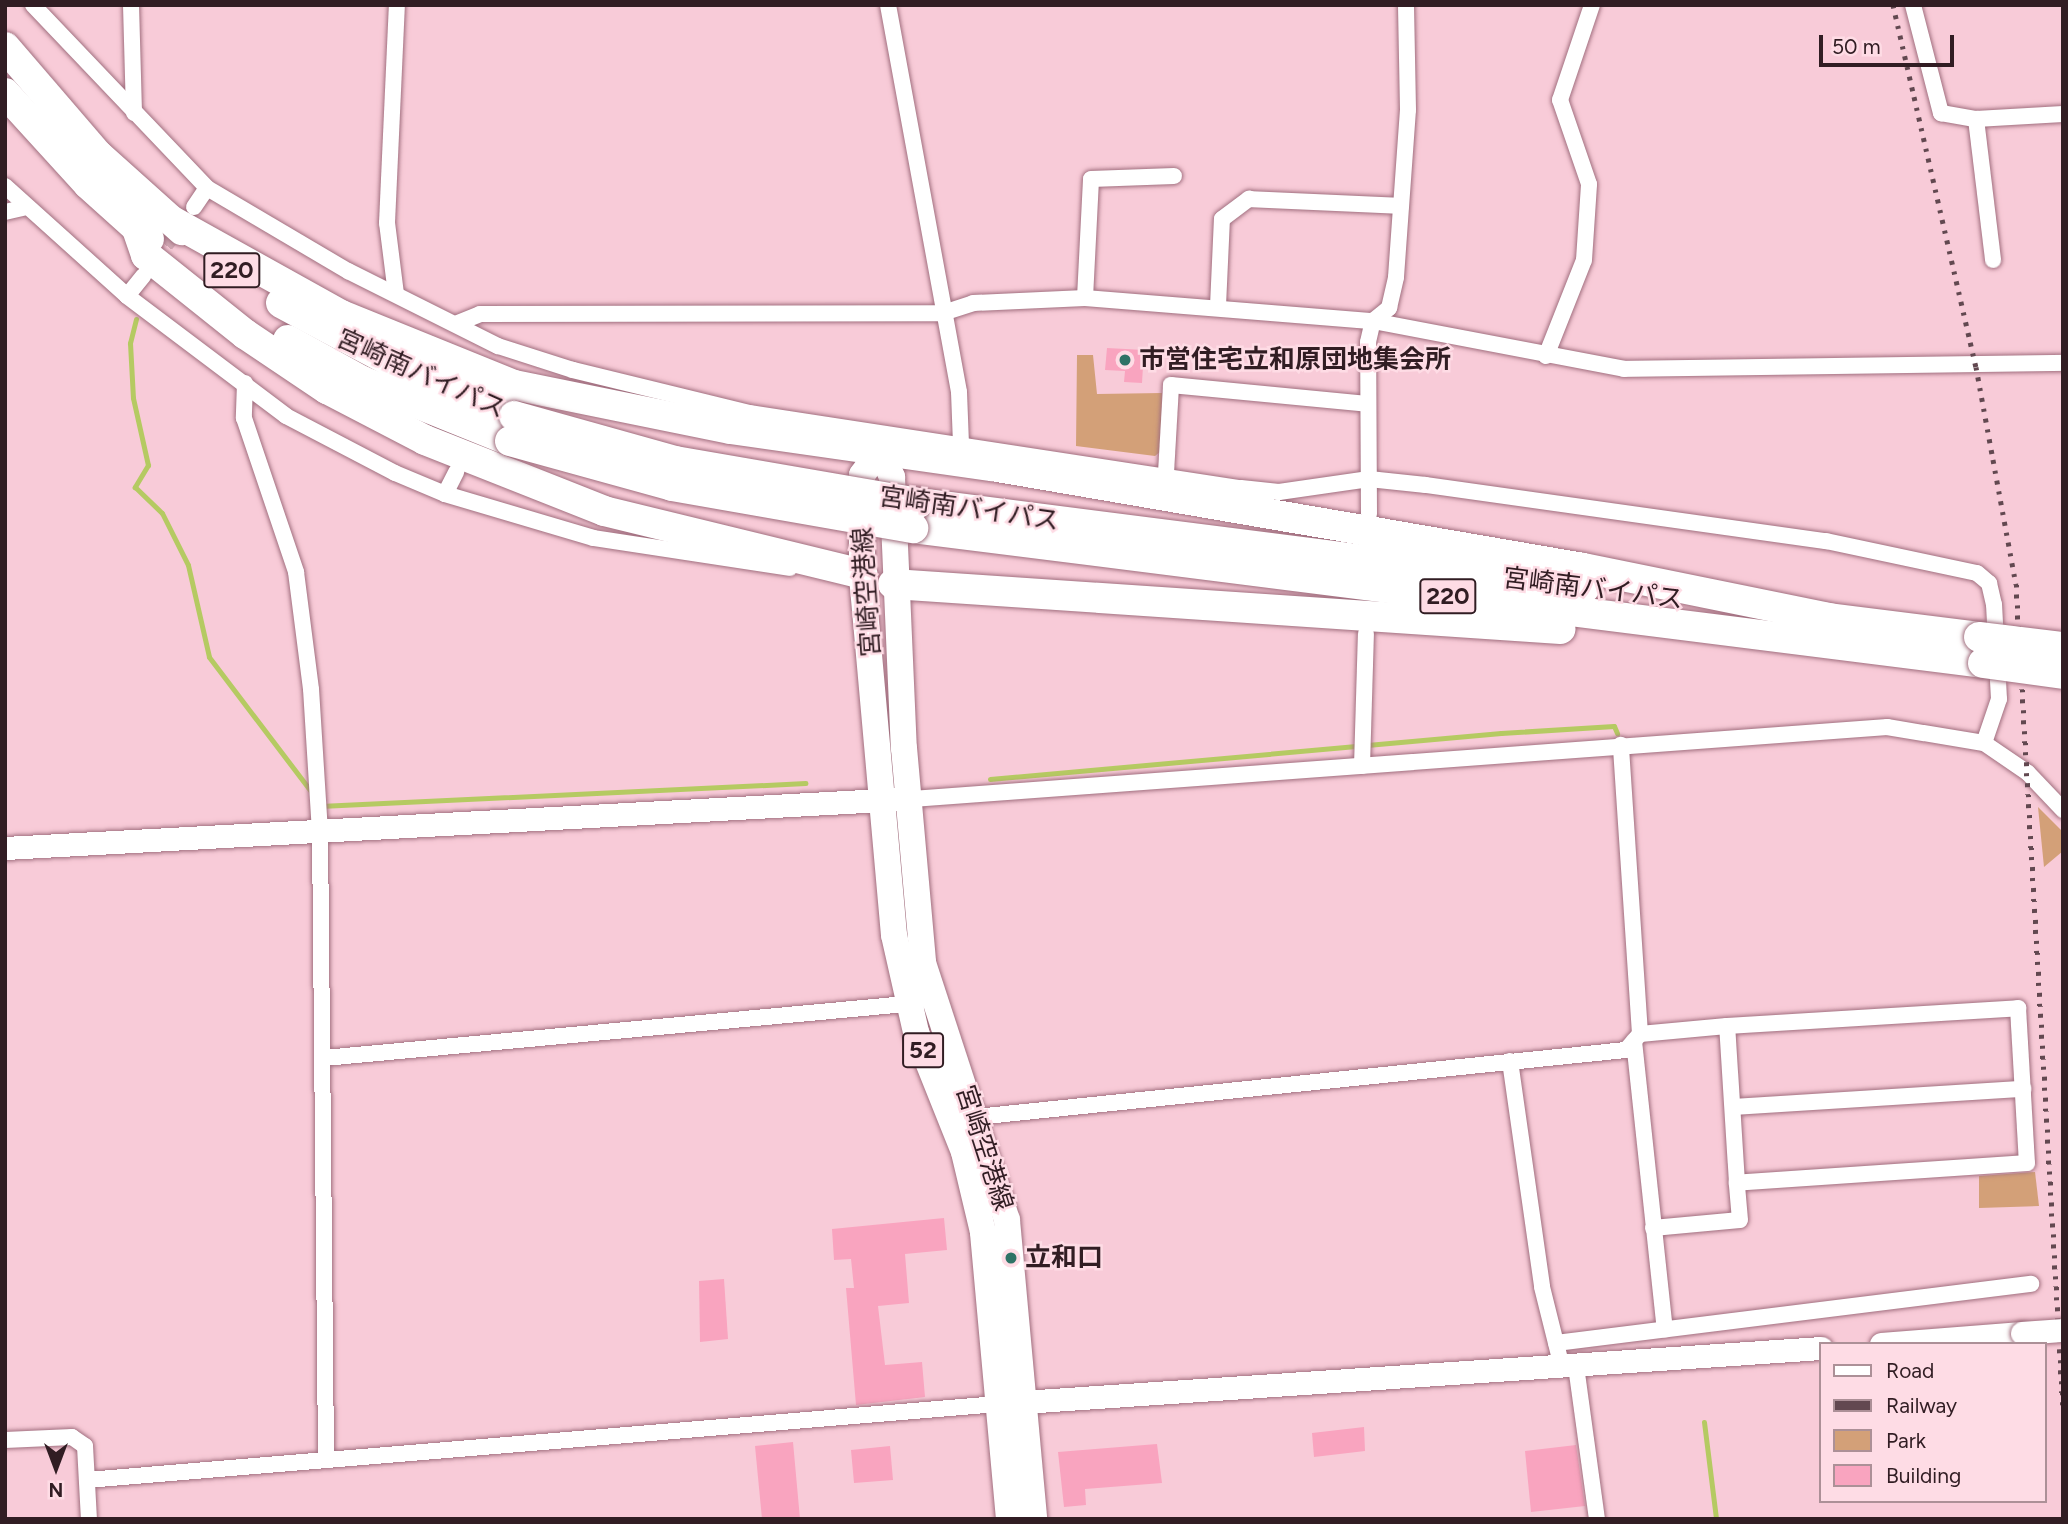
<!DOCTYPE html>
<html>
<head>
<meta charset="utf-8">
<style>
	body { margin:0 }
	#map { position:relative; width:2068px; height:1524px; overflow:hidden; background:#f8cbd8; font-family:Figtree,"Noto Sans JP",sans-serif }
	div>[style] { position:absolute }
	[style*='--x'] { left:calc(var(--x)*1px); top:calc(var(--y)*1px); width:calc(var(--w)*1px); rotate:calc(var(--a)*1deg) }
	.green>* { inset:0; background:#d3a078 }
	.stream>* { height:5px; margin:-2.5px; padding:0 2.5px; transform-origin:2.5px; border-radius:2.5px; background:#b5ca62 }
	.building>* { inset:0; background:#f9a4bf }
	.street-tunnel>* { height:16px; margin-top:-8px; transform-origin:0; background:repeating-linear-gradient(90deg,#d0a8b4 0 16px,transparent 0 24px) }
	.roads { filter:drop-shadow(0 0 2px #a16f7f) drop-shadow(0 0 2px #a16f7f) }
	.street>* { height:16px; margin:-8px; padding:0 8px; transform-origin:8px; border-radius:8px; background:#fff }
	.secondary>* { height:23px; margin:-11.5px; padding:0 11.5px; transform-origin:11.5px; border-radius:11.5px; background:#fff }
	.primary>* { height:26px; margin:-13px; padding:0 13px; transform-origin:13px; border-radius:13px; background:#fff }
	.highway>* { height:30px; margin:-15px; padding:0 15px; transform-origin:15px; border-radius:15px; background:#fff }
	.rail>* { height:5px; margin-top:-2.5px; transform-origin:0; background:repeating-linear-gradient(90deg,#624850 0 3.5px,transparent 0 10.5px) }
	.bridges { filter:drop-shadow(0 0 2px #a16f7f) drop-shadow(0 0 2px #a16f7f) }
	.secondary-bridge>* { height:23px; margin:-11.5px; padding:0 11.5px; transform-origin:11.5px; border-radius:11.5px; background:#fff }
	.highway-bridge>* { height:30px; margin:-15px; padding:0 15px; transform-origin:15px; border-radius:15px; background:#fff }
	.dots>* { width:19px; height:19px; translate:-50% -50%; box-sizing:border-box; border:4px solid #fedce5; border-radius:50% }
	span { translate:-50% -50%; white-space:nowrap; text-align:center; line-height:1.15; -webkit-text-stroke:5px #fedce5; paint-order:stroke }
	.shield-label span { padding:2px 5px; background:#fedce5; border:2px solid; border-radius:5px; -webkit-text-stroke-width:0 }
	.shield-label { font-size:24px; color:#311d23; font-weight:700 }
	.poi-label { font-size:26px; color:#311d23; font-weight:700 }
	.left { translate:0 -50%; text-align:left }
	.street-label { font-size:26px; color:#311d23 }
	.frame { position:absolute; inset:0; border:7px solid #311d23; pointer-events:none }
	.legend { position:absolute; left:1819px; top:1342px; width:228px; height:161px; box-sizing:border-box; background:#fedce5; border:2px solid #ac9097; margin:0; padding:9px 12px; list-style:none; font-size:21px; color:#311d23 }
	.legend li { display:flex; align-items:center; gap:14px; height:35px }
	.legend b { width:35px; border:2px solid #ac9097 }
	.north { position:absolute; left:21px; top:1433px; width:70px; height:70px; -webkit-text-stroke:5px #fedce5; paint-order:stroke; rotate:180deg; font-size:19px; font-weight:700; line-height:28px; text-align:center; color:#311d23 }
	.north::after { content:''; display:block; margin:auto; width:24px; height:32px; background:#311d23; clip-path:polygon(50% 0,100% 100%,50% 72%,0 100%) }
	.scale { position:absolute; left:1819px; top:35px; width:135px; height:32px; box-sizing:border-box; border:4px solid #311d23; border-top:0; padding-left:9px; font-size:21px; line-height:24px; white-space:nowrap; color:#311d23; -webkit-text-stroke:5px #fedce5; paint-order:stroke }
</style>
</head>
<body>
<div id="map">
	<div class="green">
		<i style="clip-path:polygon(1077px 355px,1093px 355px,1097px 394px,1162px 393px,1161px 451px,1155px 456px,1076px 446px)"></i>
		<i style="clip-path:polygon(2038px 807px,2063px 832px,2063px 851px,2044px 867px)"></i>
		<i style="clip-path:polygon(2035px 1172px,2039px 1206px,1979px 1208px,1979px 1176px)"></i>
	</div>
	<div class="stream">
		<i style="--x:136;--y:319;--w:25;--a:104"></i>
		<i style="--x:130;--y:343;--w:55;--a:86.9"></i>
		<i style="--x:133;--y:398;--w:69;--a:77.4"></i>
		<i style="--x:148;--y:465;--w:26;--a:121"></i>
		<i style="--x:135;--y:487;--w:37;--a:44"></i>
		<i style="--x:162;--y:513;--w:58;--a:63.4"></i>
		<i style="--x:188;--y:565;--w:94;--a:77.1"></i>
		<i style="--x:209;--y:657;--w:172;--a:52.8"></i>
		<i style="--x:990;--y:779;--w:513;--a:-5.14"></i>
		<i style="--x:1501;--y:733;--w:113;--a:-3.5"></i>
		<i style="--x:1614;--y:726;--w:8;--a:67"></i>
		<i style="--x:320;--y:806;--w:486;--a:-2.7"></i>
		<i style="--x:1704;--y:1422;--w:98;--a:82.9"></i>
	</div>
	<div class="building">
		<i style="clip-path:polygon(1107px 348px,1144px 350px,1142px 383px,1124px 382px,1125px 371px,1105px 370px)"></i>
		<i style="clip-path:polygon(944px 1218px,947px 1250px,905px 1254px,909px 1303px,878px 1306px,885px 1365px,922px 1362px,925px 1397px,856px 1405px,846px 1288px,854px 1288px,851px 1259px,834px 1260px,832px 1229px)"></i>
		<i style="clip-path:polygon(724px 1279px,728px 1339px,700px 1342px,699px 1281px)"></i>
		<i style="clip-path:polygon(1364px 1427px,1365px 1451px,1314px 1457px,1312px 1433px)"></i>
		<i style="clip-path:polygon(793px 1442px,800px 1519px,762px 1519px,755px 1446px)"></i>
		<i style="clip-path:polygon(1157px 1444px,1162px 1483px,1085px 1489px,1086px 1505px,1064px 1507px,1058px 1452px)"></i>
		<i style="clip-path:polygon(1576px 1445px,1585px 1506px,1531px 1512px,1525px 1451px)"></i>
		<i style="clip-path:polygon(890px 1446px,893px 1480px,854px 1483px,851px 1450px)"></i>
	</div>
	<div class="street-tunnel">
		<i style="--x:151;--y:264;--w:51;--a:-52.9"></i>
	</div>
	<div class="roads">
		<div class="street">
			<i style="--x:33;--y:5;--w:253;--a:46.4"></i>
			<i style="--x:207;--y:188;--w:164;--a:30.5"></i>
			<i style="--x:348;--y:271;--w:168;--a:26.6"></i>
			<i style="--x:498;--y:346;--w:79;--a:17.7"></i>
			<i style="--x:573;--y:370;--w:181;--a:13.7"></i>
			<i style="--x:749;--y:413;--w:498;--a:8.7"></i>
			<i style="--x:1241;--y:488;--w:38;--a:6"></i>
			<i style="--x:1279;--y:492;--w:91;--a:-8.2"></i>
			<i style="--x:1369;--y:479;--w:57;--a:6"></i>
			<i style="--x:1426;--y:485;--w:404;--a:8"></i>
			<i style="--x:1826;--y:541;--w:154;--a:12"></i>
			<i style="--x:1977;--y:573;--w:16;--a:40"></i>
			<i style="--x:1989;--y:583;--w:22;--a:77"></i>
			<i style="--x:1994;--y:604;--w:95;--a:87"></i>
			<i style="--x:1999;--y:699;--w:46;--a:108.8"></i>
			<i style="--x:131;--y:5;--w:108;--a:88.4"></i>
			<i style="--x:888;--y:5;--w:393;--a:79.6"></i>
			<i style="--x:959;--y:392;--w:51;--a:87.8"></i>
			<i style="--x:1913;--y:5;--w:112;--a:75.5"></i>
			<i style="--x:1941;--y:113;--w:36;--a:10"></i>
			<i style="--x:1976;--y:119;--w:87;--a:-3.3"></i>
			<i style="--x:1976;--y:119;--w:142;--a:83.1"></i>
			<i style="--x:5;--y:186;--w:164;--a:42"></i>
			<i style="--x:127;--y:296;--w:199;--a:37"></i>
			<i style="--x:286;--y:416;--w:123;--a:27.6"></i>
			<i style="--x:395;--y:473;--w:54;--a:22.8"></i>
			<i style="--x:445;--y:494;--w:155;--a:16.5"></i>
			<i style="--x:594;--y:538;--w:198;--a:8.7"></i>
			<i style="--x:194;--y:207;--w:23;--a:-56"></i>
			<i style="--x:5;--y:212;--w:18;--a:-13"></i>
			<i style="--x:396;--y:294;--w:72;--a:-97.2"></i>
			<i style="--x:387;--y:223;--w:218;--a:-87.4"></i>
			<i style="--x:127;--y:296;--w:26;--a:-51"></i>
			<i style="--x:1085;--y:298;--w:119;--a:-87.1"></i>
			<i style="--x:1091;--y:179;--w:83;--a:-2.1"></i>
			<i style="--x:1218;--y:306;--w:87;--a:-87.4"></i>
			<i style="--x:1222;--y:219;--w:34;--a:-37"></i>
			<i style="--x:1249;--y:199;--w:152;--a:2.6"></i>
			<i style="--x:458;--y:323;--w:24;--a:-22"></i>
			<i style="--x:480;--y:314;--w:463;--a:-0.1"></i>
			<i style="--x:943;--y:313;--w:32;--a:-18"></i>
			<i style="--x:973;--y:303;--w:112;--a:-2.6"></i>
			<i style="--x:1085;--y:298;--w:289;--a:4.6"></i>
			<i style="--x:1373;--y:321;--w:256;--a:10.8"></i>
			<i style="--x:1624;--y:369;--w:439;--a:-0.8"></i>
			<i style="--x:1546;--y:356;--w:103;--a:-68.4"></i>
			<i style="--x:1584;--y:260;--w:76;--a:-86.2"></i>
			<i style="--x:1589;--y:184;--w:89;--a:-109"></i>
			<i style="--x:1560;--y:100;--w:100;--a:-71.4"></i>
			<i style="--x:245;--y:383;--w:35;--a:92"></i>
			<i style="--x:244;--y:418;--w:163;--a:71.3"></i>
			<i style="--x:296;--y:572;--w:118;--a:82.7"></i>
			<i style="--x:311;--y:689;--w:142;--a:86.4"></i>
			<i style="--x:320;--y:831;--w:629;--a:89.45"></i>
			<i style="--x:1166;--y:473;--w:88;--a:-86.7"></i>
			<i style="--x:1171;--y:385;--w:197;--a:5.5"></i>
			<i style="--x:445;--y:494;--w:25;--a:-63"></i>
			<i style="--x:1369;--y:514;--w:172;--a:-90.3"></i>
			<i style="--x:1368;--y:342;--w:22;--a:-77"></i>
			<i style="--x:1373;--y:321;--w:21;--a:-39"></i>
			<i style="--x:1389;--y:308;--w:32;--a:-77"></i>
			<i style="--x:1396;--y:277;--w:167;--a:-85.9"></i>
			<i style="--x:1408;--y:110;--w:105;--a:-91.1"></i>
			<i style="--x:1362;--y:766;--w:132;--a:-88.3"></i>
			<i style="--x:912;--y:799;--w:978;--a:-4.22"></i>
			<i style="--x:1887;--y:727;--w:98;--a:9.4"></i>
			<i style="--x:1984;--y:743;--w:53;--a:34.3"></i>
			<i style="--x:2028;--y:773;--w:51;--a:46.6"></i>
			<i style="--x:2018;--y:1008;--w:155;--a:86.7"></i>
			<i style="--x:2027;--y:1163;--w:291;--a:176.1"></i>
			<i style="--x:1737;--y:1183;--w:157;--a:-93.6"></i>
			<i style="--x:1727;--y:1026;--w:292;--a:-3.5"></i>
			<i style="--x:1640;--y:1034;--w:87;--a:-5.3"></i>
			<i style="--x:1634;--y:1041;--w:290;--a:83.9"></i>
			<i style="--x:324;--y:1058;--w:596;--a:-5.3"></i>
			<i style="--x:1510;--y:1061;--w:228;--a:81.9"></i>
			<i style="--x:1542;--y:1287;--w:82;--a:76"></i>
			<i style="--x:1733;--y:1107;--w:291;--a:-3.6"></i>
			<i style="--x:976;--y:1117;--w:653;--a:-5.89"></i>
			<i style="--x:1626;--y:1050;--w:21;--a:-49"></i>
			<i style="--x:1640;--y:1034;--w:290;--a:-93.8"></i>
			<i style="--x:1653;--y:1228;--w:87;--a:-5.3"></i>
			<i style="--x:1740;--y:1220;--w:37;--a:-95"></i>
			<i style="--x:1556;--y:1343;--w:479;--a:-7.1"></i>
			<i style="--x:1576;--y:1366;--w:154;--a:82.2"></i>
			<i style="--x:5;--y:1440;--w:67;--a:-2.6"></i>
			<i style="--x:72;--y:1437;--w:16;--a:35"></i>
			<i style="--x:85;--y:1446;--w:73;--a:86.9"></i>
			<i style="--x:87;--y:1480;--w:914;--a:-4.77"></i>
		</div>
		<div class="secondary">
			<i style="--x:5;--y:848;--w:896;--a:-3.13"></i>
			<i style="--x:1881;--y:1344;--w:141;--a:-4.5"></i>
			<i style="--x:1008;--y:1403;--w:815;--a:-3.87"></i>
		</div>
		<div class="primary">
			<i style="--x:1009;--y:1519;--w:288;--a:-95.2"></i>
			<i style="--x:983;--y:1232;--w:82;--a:-103.4"></i>
			<i style="--x:964;--y:1152;--w:129;--a:-111.8"></i>
			<i style="--x:916;--y:1032;--w:99;--a:-102.8"></i>
			<i style="--x:894;--y:935;--w:362;--a:-95.1"></i>
			<i style="--x:862;--y:574;--w:99;--a:-90"></i>
			<i style="--x:862;--y:475;--w:31;--a:-54"></i>
			<i style="--x:880;--y:450;--w:30;--a:66"></i>
			<i style="--x:892;--y:477;--w:271;--a:87.5"></i>
			<i style="--x:904;--y:748;--w:216;--a:84.9"></i>
			<i style="--x:923;--y:963;--w:270;--a:71.9"></i>
			<i style="--x:1007;--y:1220;--w:300;--a:84.8"></i>
		</div>
		<div class="highway">
			<i style="--x:5;--y:47;--w:143;--a:49.3"></i>
			<i style="--x:98;--y:155;--w:113;--a:41.8"></i>
			<i style="--x:5;--y:93;--w:123;--a:47.6"></i>
			<i style="--x:88;--y:184;--w:82;--a:42"></i>
			<i style="--x:167;--y:218;--w:199;--a:29.1"></i>
			<i style="--x:341;--y:315;--w:187;--a:22"></i>
			<i style="--x:514;--y:385;--w:221;--a:11.5"></i>
			<i style="--x:731;--y:429;--w:264;--a:8.1"></i>
			<i style="--x:992;--y:466;--w:600;--a:9.79"></i>
			<i style="--x:1583;--y:568;--w:251;--a:11.5"></i>
			<i style="--x:136;--y:226;--w:31;--a:71"></i>
			<i style="--x:146;--y:255;--w:127;--a:38.6"></i>
			<i style="--x:245;--y:334;--w:99;--a:33.9"></i>
			<i style="--x:327;--y:389;--w:110;--a:27.5"></i>
			<i style="--x:425;--y:440;--w:193;--a:21.6"></i>
			<i style="--x:604;--y:511;--w:266;--a:13.7"></i>
			<i style="--x:281;--y:303;--w:166;--a:28.1"></i>
			<i style="--x:427;--y:381;--w:94;--a:21.9"></i>
			<i style="--x:288;--y:340;--w:85;--a:29"></i>
			<i style="--x:362;--y:381;--w:160;--a:22.1"></i>
			<i style="--x:918;--y:503;--w:672;--a:7.26"></i>
			<i style="--x:913;--y:528;--w:1078;--a:7.19"></i>
			<i style="--x:893;--y:584;--w:669;--a:3.86"></i>
			<i style="--x:1811;--y:616;--w:169;--a:7.1"></i>
		</div>
	</div>
	<div class="rail">
		<i style="--x:1893;--y:5;--w:371;--a:77.1"></i>
		<i style="--x:1976;--y:367;--w:221;--a:79.6"></i>
		<i style="--x:2016;--y:584;--w:825;--a:86.74"></i>
	</div>
	<div class="bridges">
		<div class="secondary-bridge">
			<i style="--x:2022;--y:1333;--w:41;--a:-4.2"></i>
		</div>
		<div class="highway-bridge">
			<i style="--x:514;--y:416;--w:167;--a:15.6"></i>
			<i style="--x:675;--y:461;--w:247;--a:9.8"></i>
			<i style="--x:510;--y:441;--w:168;--a:15.5"></i>
			<i style="--x:672;--y:486;--w:245;--a:9.9"></i>
			<i style="--x:1979;--y:637;--w:85;--a:6.8"></i>
			<i style="--x:1983;--y:663;--w:81;--a:7.8"></i>
		</div>
	</div>
	<div class="dots">
		<i style="left:1125px;top:360px;background:#2f7366"></i>
		<i style="left:1011px;top:1258px;background:#2f7366"></i>
	</div>
	<div class="shield-label">
		<span style="left:232px;top:270px">220</span>
		<span style="left:1448px;top:596px">220</span>
		<span style="left:923px;top:1050px">52</span>
	</div>
	<div class="poi-label">
		<span class="left" style="left:1139px;top:360px">市営住宅立和原団地集会所</span>
		<span class="left" style="left:1025px;top:1258px">立和口</span>
	</div>
	<div class="street-label">
		<span style="left:421px;top:374px;rotate:24deg">宮崎南バイパス</span>
		<span style="left:969px;top:509px;rotate:8deg">宮崎南バイパス</span>
		<span style="left:1593px;top:589px;rotate:7deg">宮崎南バイパス</span>
		<span style="left:867px;top:592px;rotate:-94deg">宮崎空港線</span>
		<span style="left:984px;top:1148px;rotate:72deg">宮崎空港線</span>
	</div>
	<div class="frame"></div>
	<ul class="legend">
	<li><b style="height:9px;background:#fff"></b>Road</li>
	<li><b style="height:9px;background:#624850"></b>Railway</li>
	<li><b style="height:19px;background:#d3a078"></b>Park</li>
	<li><b style="height:19px;background:#f9a4bf"></b>Building</li>
	</ul>
	<div class="north">N</div>
	<div class="scale">50 m</div>
</div>
</body>
</html>
